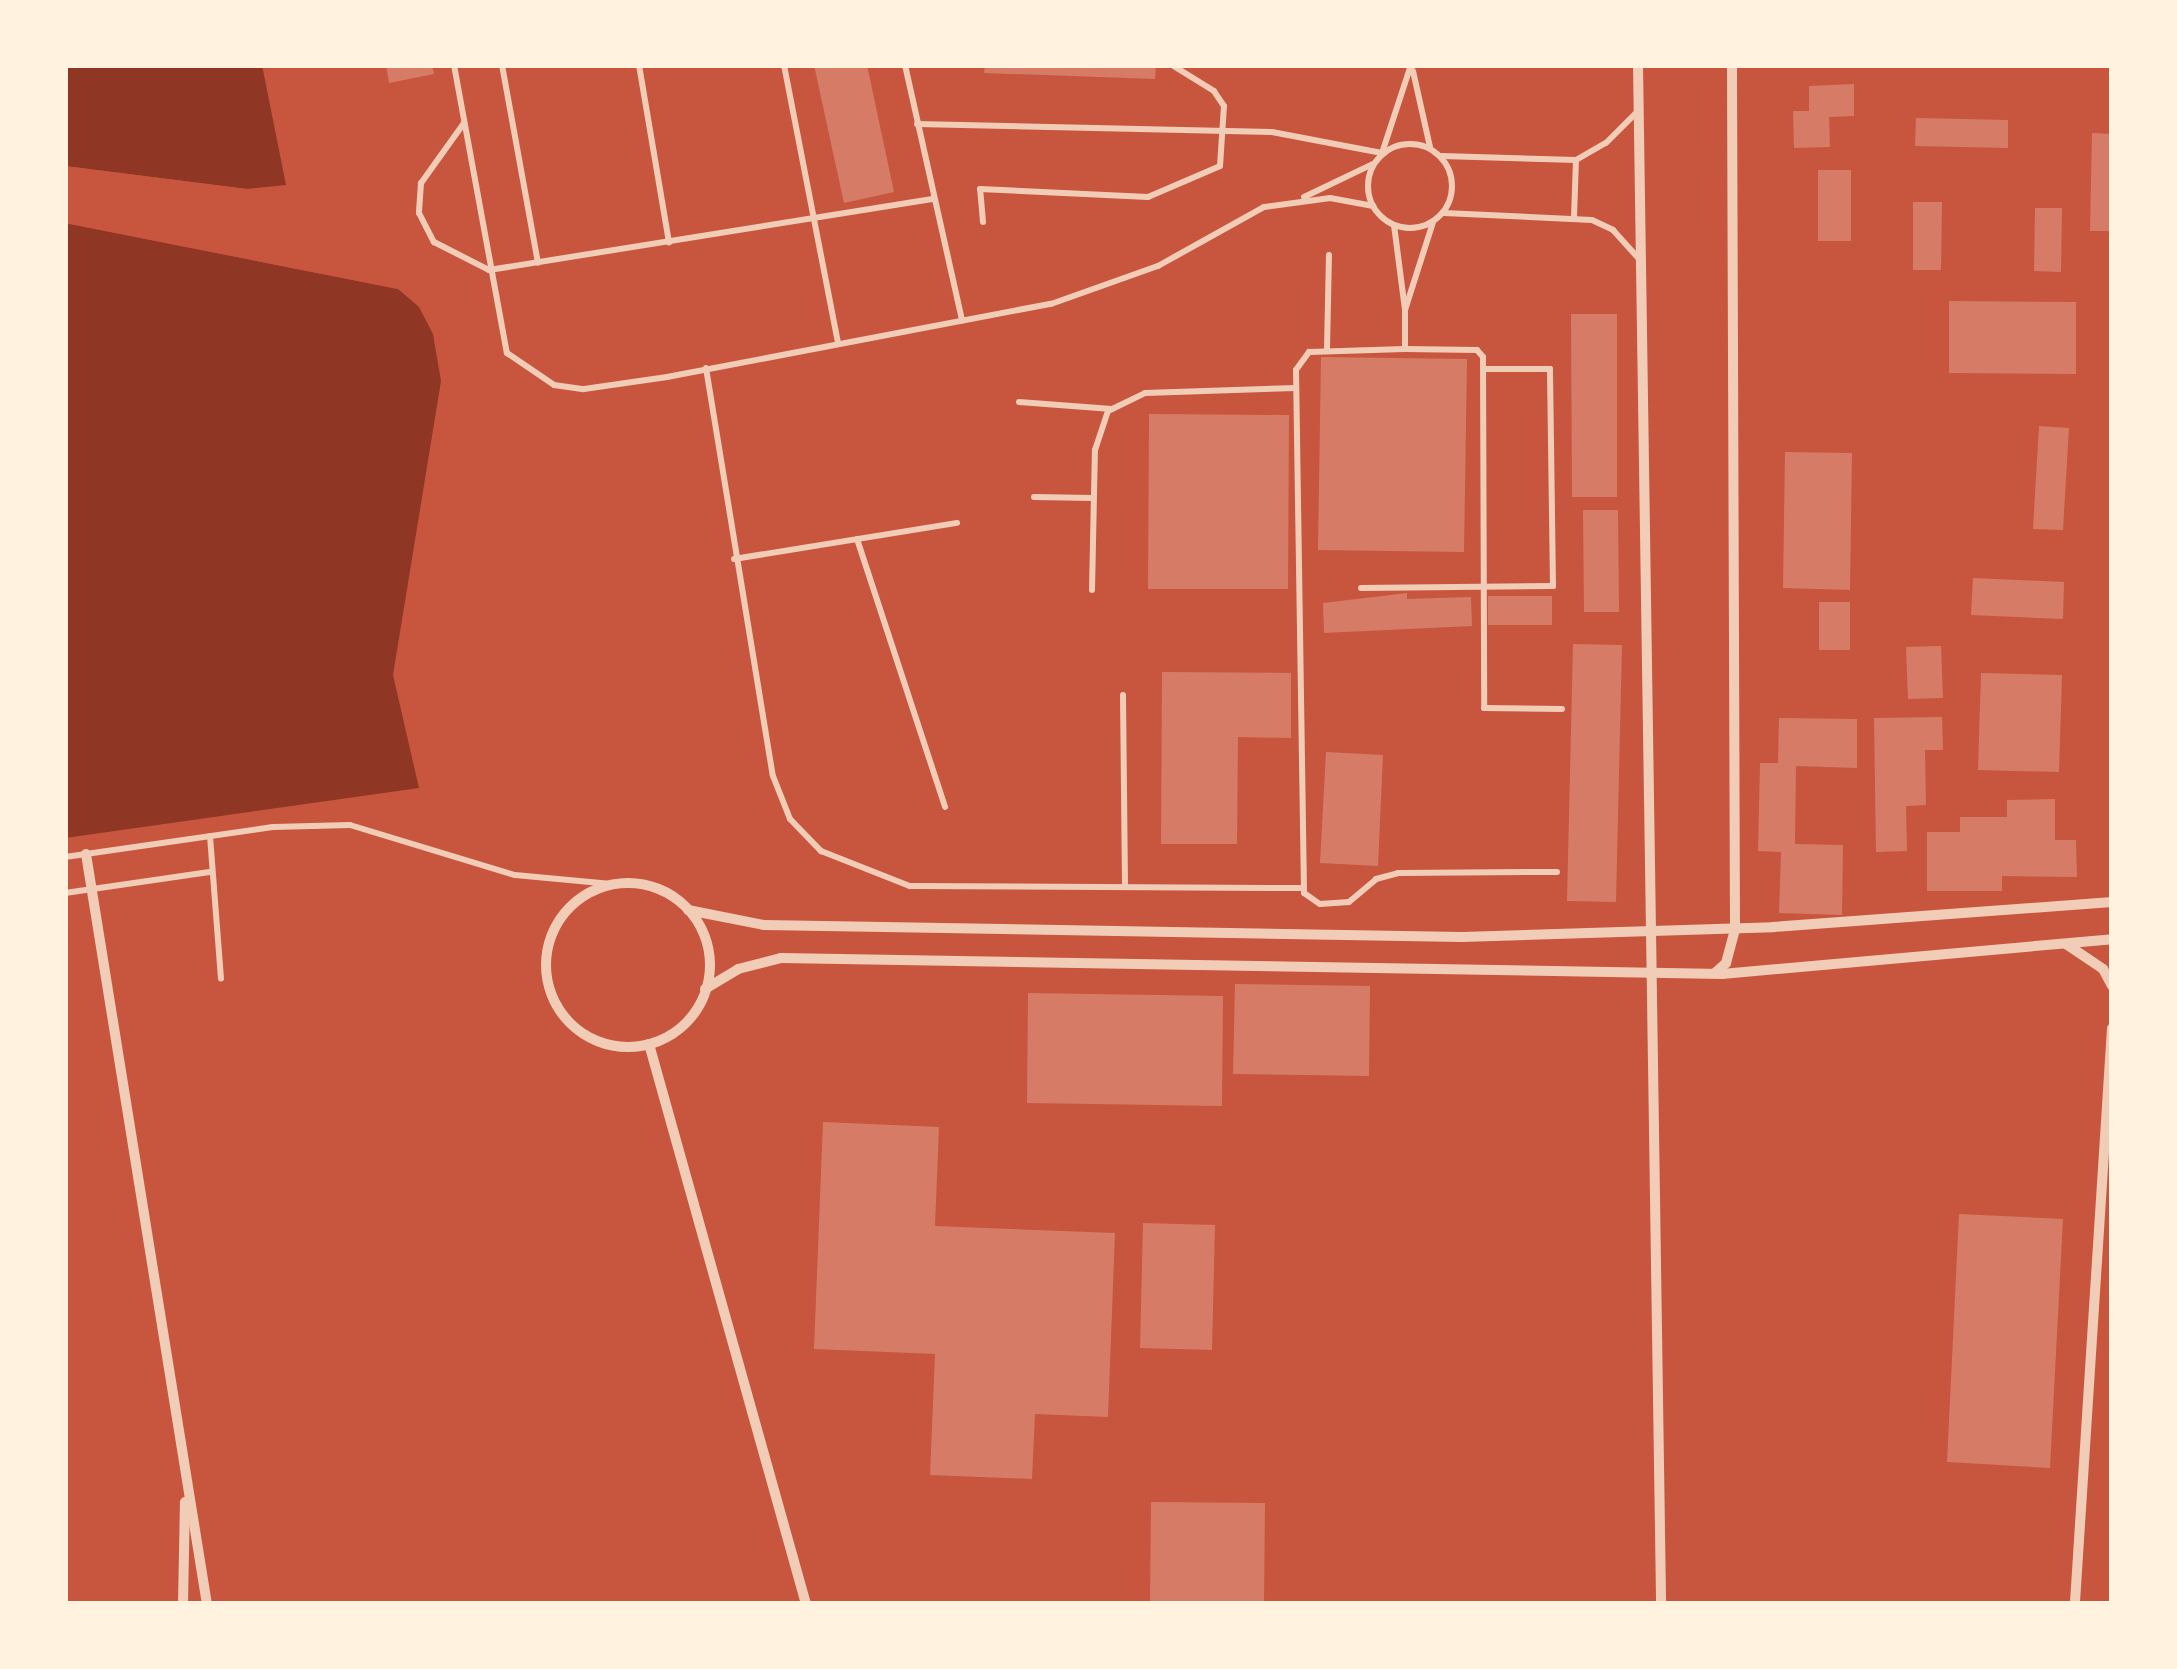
<!DOCTYPE html>
<html>
<head>
<meta charset="utf-8">
<style>
	body { margin:0 }
	#map { position:relative; width:2177px; height:1669px; overflow:hidden; background:#c8553d; font-family:Poppins,sans-serif }
	div>[style] { position:absolute }
	[style*='--x'] { left:calc(var(--x)*1px); top:calc(var(--y)*1px); width:calc(var(--w)*1px); rotate:calc(var(--a)*1deg) }
	.water>* { inset:0; background:#8f3625 }
	.pier>* { inset:0; background:#c8553d }
	.building>* { inset:0; background:#d67c66 }
	.service>* { height:6px; margin:-3px; padding:0 3px; transform-origin:3px; border-radius:3px; background:#f1ccb7 }
	.service>.ring { margin:-3px; padding:0; box-sizing:content-box; background:none; border:6px solid #f1ccb7; border-radius:50% }
	.minor>* { height:10px; margin:-5px; padding:0 5px; transform-origin:5px; border-radius:5px; background:#f1ccb7 }
	.minor>.ring { margin:-5px; padding:0; box-sizing:content-box; background:none; border:10px solid #f1ccb7; border-radius:50% }
	span { translate:-50% -50%; white-space:nowrap; text-align:center; line-height:1.15; -webkit-text-stroke:10px #fff3e0; paint-order:stroke }
	.frame { position:absolute; inset:0; border:68px solid #fff3e0; pointer-events:none }
</style>
</head>
<body>
<div id="map">
	<div class="water">
		<i style="clip-path:polygon(65px 65px,262px 65px,286px 185px,247px 189px,65px 166px)"></i>
		<i style="clip-path:polygon(65px 223px,398px 289px,419px 307px,433px 334px,441px 381px,393px 675px,419px 788px,65px 838px)"></i>
	</div>
	<div class="pier">
		<i style="clip-path:polygon(65px 166px,247px 189px,289px 189px,247px 194px,95px 177px)"></i>
		<i style="clip-path:polygon(65px 218px,384px 281px,398px 289px,65px 223px)"></i>
	</div>
	<div class="building">
		<i style="clip-path:polygon(386px 65px,432px 65px,434px 74px,389px 83px)"></i>
		<i style="clip-path:polygon(814px 65px,867px 65px,894px 192px,844px 203px)"></i>
		<i style="clip-path:polygon(985px 65px,1156px 65px,1155px 79px,984px 73px)"></i>
		<i style="clip-path:polygon(1854px 84px,1854px 116px,1829px 117px,1830px 147px,1794px 148px,1793px 111px,1809px 111px,1809px 86px)"></i>
		<i style="clip-path:polygon(1916px 118px,2008px 120px,2008px 148px,1915px 146px)"></i>
		<i style="clip-path:polygon(2092px 133px,2112px 134px,2112px 231px,2090px 231px)"></i>
		<i style="clip-path:polygon(1818px 170px,1851px 170px,1851px 241px,1818px 241px)"></i>
		<i style="clip-path:polygon(1913px 202px,1942px 202px,1941px 270px,1913px 270px)"></i>
		<i style="clip-path:polygon(2035px 208px,2062px 208px,2061px 272px,2034px 271px)"></i>
		<i style="clip-path:polygon(1949px 301px,2076px 302px,2076px 374px,1949px 373px)"></i>
		<i style="clip-path:polygon(1571px 314px,1617px 314px,1617px 497px,1572px 497px)"></i>
		<i style="clip-path:polygon(1321px 357px,1467px 359px,1464px 552px,1318px 550px)"></i>
		<i style="clip-path:polygon(1149px 414px,1289px 415px,1288px 589px,1148px 589px)"></i>
		<i style="clip-path:polygon(2039px 426px,2069px 428px,2063px 530px,2033px 529px)"></i>
		<i style="clip-path:polygon(1785px 452px,1852px 453px,1850px 590px,1783px 588px)"></i>
		<i style="clip-path:polygon(1583px 510px,1618px 510px,1619px 612px,1584px 612px)"></i>
		<i style="clip-path:polygon(1973px 578px,2064px 582px,2063px 619px,1971px 615px)"></i>
		<i style="clip-path:polygon(1407px 593px,1407px 599px,1471px 597px,1472px 626px,1324px 633px,1323px 603px)"></i>
		<i style="clip-path:polygon(1488px 596px,1552px 596px,1552px 625px,1488px 625px)"></i>
		<i style="clip-path:polygon(1819px 602px,1850px 602px,1850px 650px,1819px 650px)"></i>
		<i style="clip-path:polygon(1573px 644px,1622px 645px,1616px 902px,1567px 901px)"></i>
		<i style="clip-path:polygon(1941px 646px,1943px 698px,1908px 699px,1906px 647px)"></i>
		<i style="clip-path:polygon(1162px 672px,1291px 673px,1291px 738px,1238px 737px,1237px 844px,1161px 844px)"></i>
		<i style="clip-path:polygon(1981px 673px,2062px 675px,2059px 772px,1978px 770px)"></i>
		<i style="clip-path:polygon(1942px 717px,1943px 750px,1925px 750px,1926px 805px,1906px 806px,1907px 851px,1876px 852px,1874px 718px)"></i>
		<i style="clip-path:polygon(1779px 718px,1857px 719px,1857px 768px,1796px 766px,1795px 844px,1843px 845px,1842px 915px,1779px 913px,1781px 852px,1758px 851px,1760px 763px,1778px 763px)"></i>
		<i style="clip-path:polygon(1326px 752px,1383px 755px,1378px 866px,1320px 863px)"></i>
		<i style="clip-path:polygon(2055px 799px,2055px 840px,2076px 840px,2077px 877px,2002px 876px,2002px 891px,1927px 891px,1927px 832px,1960px 832px,1960px 817px,2007px 817px,2007px 800px)"></i>
		<i style="clip-path:polygon(1235px 984px,1370px 986px,1369px 1076px,1233px 1074px)"></i>
		<i style="clip-path:polygon(1028px 993px,1223px 996px,1222px 1106px,1027px 1103px)"></i>
		<i style="clip-path:polygon(823px 1122px,939px 1127px,935px 1226px,1115px 1233px,1108px 1417px,1035px 1414px,1032px 1479px,930px 1475px,935px 1354px,814px 1349px)"></i>
		<i style="clip-path:polygon(1959px 1214px,2063px 1219px,2050px 1468px,1947px 1462px)"></i>
		<i style="clip-path:polygon(1143px 1223px,1215px 1225px,1212px 1350px,1140px 1348px)"></i>
		<i style="clip-path:polygon(1151px 1502px,1265px 1503px,1264px 1604px,1150px 1604px)"></i>
	</div>
	<div class="service">
		<i style="--x:454;--y:65;--w:293;--a:79.6"></i>
		<i style="--x:507;--y:353;--w:57;--a:34.2"></i>
		<i style="--x:554;--y:385;--w:30;--a:8"></i>
		<i style="--x:584;--y:389;--w:84;--a:-8.2"></i>
		<i style="--x:667;--y:377;--w:391;--a:-10.8"></i>
		<i style="--x:1051;--y:304;--w:114;--a:-19.6"></i>
		<i style="--x:1158;--y:266;--w:121;--a:-29.1"></i>
		<i style="--x:1264;--y:207;--w:67;--a:-7.8"></i>
		<i style="--x:1330;--y:198;--w:44;--a:10.5"></i>
		<i style="--x:502;--y:65;--w:201;--a:79.7"></i>
		<i style="--x:639;--y:65;--w:180;--a:80.4"></i>
		<i style="--x:784;--y:65;--w:284;--a:79"></i>
		<i style="--x:905;--y:65;--w:262;--a:77.4"></i>
		<i style="--x:1413;--y:71;--w:78;--a:77.4"></i>
		<i style="--x:464;--y:123;--w:74;--a:125.6"></i>
		<i style="--x:421;--y:183;--w:30;--a:94"></i>
		<i style="--x:419;--y:213;--w:33;--a:63"></i>
		<i style="--x:434;--y:242;--w:62;--a:27"></i>
		<i style="--x:489;--y:270;--w:449;--a:-9.1"></i>
		<i style="--x:917;--y:124;--w:355;--a:1.3"></i>
		<i style="--x:1272;--y:132;--w:112;--a:10.8"></i>
		<i style="--x:1382;--y:153;--w:93;--a:-71.8"></i>
		<i class="ring" style="left:1368px;top:144px;width:78px;height:78px"></i>
		<i style="--x:1442;--y:156;--w:134;--a:1.7"></i>
		<i style="--x:1576;--y:160;--w:34;--a:-30"></i>
		<i style="--x:1606;--y:143;--w:44;--a:-45"></i>
		<i style="--x:1304;--y:197;--w:76;--a:-25.6"></i>
		<i style="--x:1444;--y:213;--w:148;--a:2.7"></i>
		<i style="--x:1592;--y:220;--w:23;--a:25"></i>
		<i style="--x:1613;--y:230;--w:38;--a:48"></i>
		<i style="--x:1574;--y:217;--w:57;--a:-88"></i>
		<i style="--x:983;--y:222;--w:33;--a:-95"></i>
		<i style="--x:980;--y:189;--w:168;--a:2.7"></i>
		<i style="--x:1148;--y:197;--w:78;--a:-23.3"></i>
		<i style="--x:1220;--y:166;--w:60;--a:-86.2"></i>
		<i style="--x:1224;--y:106;--w:18;--a:-124"></i>
		<i style="--x:1214;--y:91;--w:49;--a:-148.2"></i>
		<i style="--x:1394;--y:225;--w:86;--a:82.6"></i>
		<i style="--x:1405;--y:310;--w:92;--a:-72.3"></i>
		<i style="--x:1405;--y:310;--w:39;--a:90"></i>
		<i style="--x:1405;--y:349;--w:96;--a:178.2"></i>
		<i style="--x:1309;--y:352;--w:22;--a:126"></i>
		<i style="--x:1296;--y:370;--w:523;--a:89.12"></i>
		<i style="--x:1304;--y:893;--w:19;--a:35"></i>
		<i style="--x:1320;--y:904;--w:29;--a:-4"></i>
		<i style="--x:1349;--y:902;--w:35;--a:-40"></i>
		<i style="--x:1376;--y:879;--w:23;--a:-15"></i>
		<i style="--x:1398;--y:873;--w:159;--a:-0.4"></i>
		<i style="--x:1327;--y:349;--w:94;--a:-88.8"></i>
		<i style="--x:1405;--y:349;--w:72;--a:0.8"></i>
		<i style="--x:1477;--y:350;--w:9;--a:49"></i>
		<i style="--x:1483;--y:357;--w:351;--a:89.8"></i>
		<i style="--x:1484;--y:708;--w:78;--a:0.7"></i>
		<i style="--x:706;--y:368;--w:413;--a:80.7"></i>
		<i style="--x:773;--y:776;--w:46;--a:68.4"></i>
		<i style="--x:790;--y:819;--w:45;--a:45.9"></i>
		<i style="--x:821;--y:851;--w:96;--a:21.5"></i>
		<i style="--x:910;--y:886;--w:394;--a:0.3"></i>
		<i style="--x:1019;--y:402;--w:93;--a:4.3"></i>
		<i style="--x:1034;--y:497;--w:59;--a:1"></i>
		<i style="--x:857;--y:539;--w:282;--a:71.8"></i>
		<i style="--x:734;--y:559;--w:226;--a:-9.2"></i>
		<i style="--x:1361;--y:588;--w:192;--a:-0.6"></i>
		<i style="--x:1553;--y:586;--w:217;--a:-90.8"></i>
		<i style="--x:1550;--y:369;--w:66;--a:180"></i>
		<i style="--x:1092;--y:590;--w:140;--a:-88.8"></i>
		<i style="--x:1095;--y:450;--w:41;--a:-71.6"></i>
		<i style="--x:1108;--y:411;--w:41;--a:-25.9"></i>
		<i style="--x:1145;--y:393;--w:151;--a:-1.9"></i>
		<i style="--x:1123;--y:695;--w:191;--a:89.4"></i>
		<i style="--x:210;--y:836;--w:143;--a:85.6"></i>
		<i style="--x:65;--y:857;--w:210;--a:-8.2"></i>
		<i style="--x:273;--y:827;--w:77;--a:-1.5"></i>
		<i style="--x:350;--y:825;--w:172;--a:16.9"></i>
		<i style="--x:515;--y:875;--w:97;--a:5.3"></i>
		<i style="--x:65;--y:893;--w:146;--a:-8.3"></i>
	</div>
	<div class="minor">
		<i style="--x:1638;--y:65;--w:1539;--a:89.14"></i>
		<i style="--x:86;--y:854;--w:760;--a:80.84"></i>
		<i class="ring" style="left:546px;top:883px;width:154px;height:154px"></i>
		<i style="--x:688;--y:910;--w:77;--a:11.2"></i>
		<i style="--x:764;--y:925;--w:698;--a:0.98"></i>
		<i style="--x:1462;--y:937;--w:311;--a:-1.8"></i>
		<i style="--x:1773;--y:927;--w:340;--a:-4.2"></i>
		<i style="--x:2066;--y:944;--w:45;--a:34"></i>
		<i style="--x:2103;--y:969;--w:19;--a:62"></i>
		<i style="--x:1715;--y:973;--w:15;--a:-42"></i>
		<i style="--x:1726;--y:963;--w:35;--a:-75"></i>
		<i style="--x:1735;--y:929;--w:864;--a:-90.2"></i>
		<i style="--x:705;--y:989;--w:39;--a:-31"></i>
		<i style="--x:738;--y:969;--w:44;--a:-14.3"></i>
		<i style="--x:781;--y:958;--w:941;--a:0.97"></i>
		<i style="--x:1722;--y:974;--w:392;--a:-5.1"></i>
		<i style="--x:649;--y:1044;--w:582;--a:74.34"></i>
		<i style="--x:2075;--y:1602;--w:575;--a:-86.31"></i>
		<i style="--x:183;--y:1604;--w:102;--a:-88.9"></i>
	</div>
	<div class="frame"></div>
</div>
</body>
</html>
